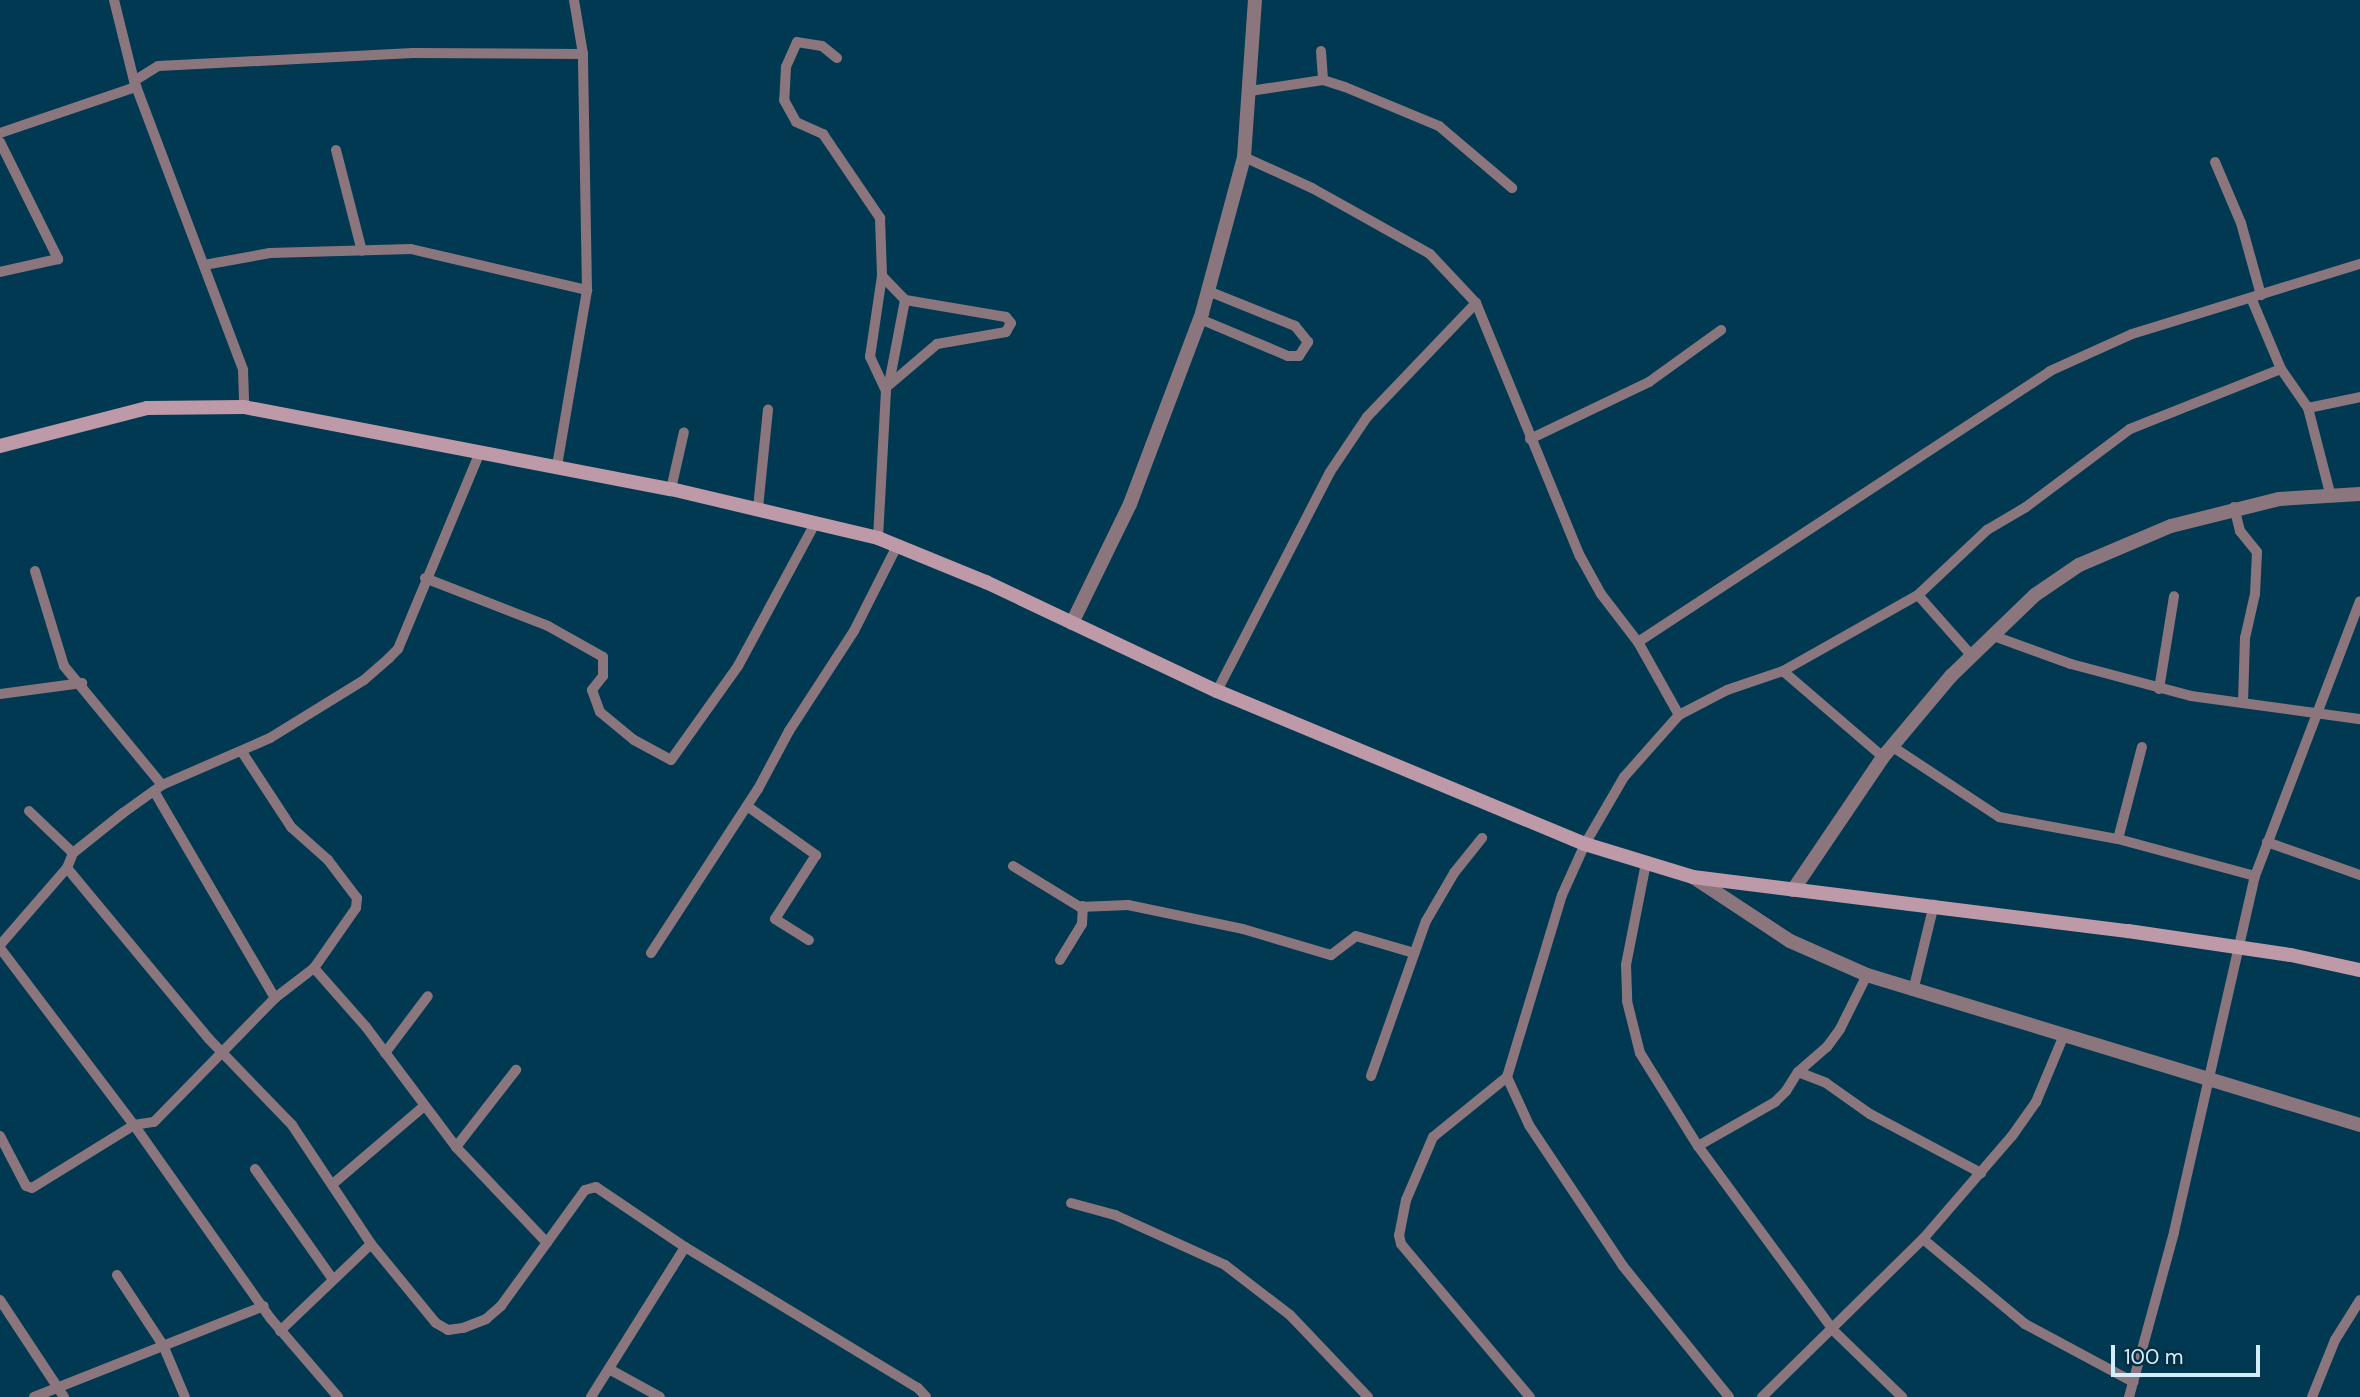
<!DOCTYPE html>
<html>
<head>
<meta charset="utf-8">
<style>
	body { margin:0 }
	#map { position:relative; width:2360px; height:1397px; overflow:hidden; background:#003951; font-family:"DM Sans",sans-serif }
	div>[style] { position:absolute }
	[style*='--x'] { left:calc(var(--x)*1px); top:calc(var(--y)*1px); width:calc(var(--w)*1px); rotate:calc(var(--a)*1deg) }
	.minor>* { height:10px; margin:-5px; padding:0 5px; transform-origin:5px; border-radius:5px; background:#8c767e }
	.tertiary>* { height:14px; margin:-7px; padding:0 7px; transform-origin:7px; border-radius:7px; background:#8c767e }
	.secondary>* { height:14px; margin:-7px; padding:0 7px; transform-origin:7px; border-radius:7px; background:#be9aa8 }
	span { translate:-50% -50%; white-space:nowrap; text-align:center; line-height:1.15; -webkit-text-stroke:5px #052e41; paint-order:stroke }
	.scale { position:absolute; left:2111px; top:1345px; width:149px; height:32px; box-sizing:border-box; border:4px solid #d3edfd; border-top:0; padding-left:9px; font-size:21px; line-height:24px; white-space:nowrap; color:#d3edfd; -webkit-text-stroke:5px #052e41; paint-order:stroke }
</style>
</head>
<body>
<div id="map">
	<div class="minor">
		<i style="--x:114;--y:0;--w:83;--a:76.1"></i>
		<i style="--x:134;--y:81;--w:309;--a:69.3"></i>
		<i style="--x:243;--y:370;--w:37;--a:88"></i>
		<i style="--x:1321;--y:51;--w:29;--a:86"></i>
		<i style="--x:837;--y:58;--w:19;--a:-141"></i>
		<i style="--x:822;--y:46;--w:25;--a:-171"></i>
		<i style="--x:797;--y:42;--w:27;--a:114"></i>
		<i style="--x:786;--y:67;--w:33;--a:93"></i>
		<i style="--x:784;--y:100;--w:25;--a:61"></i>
		<i style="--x:796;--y:122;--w:30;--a:24"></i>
		<i style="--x:823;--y:134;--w:102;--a:55.8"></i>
		<i style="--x:880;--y:218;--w:58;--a:88"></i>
		<i style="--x:134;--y:81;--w:28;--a:-32"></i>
		<i style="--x:158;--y:66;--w:255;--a:-2.9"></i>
		<i style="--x:413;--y:53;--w:170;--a:0.3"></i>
		<i style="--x:1250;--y:91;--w:74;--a:-8.6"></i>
		<i style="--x:1323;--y:80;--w:23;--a:18"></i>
		<i style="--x:1345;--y:87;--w:102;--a:22.5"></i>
		<i style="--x:1439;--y:126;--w:96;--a:40.3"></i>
		<i style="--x:0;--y:133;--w:144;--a:-18.7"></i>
		<i style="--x:0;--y:142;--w:131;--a:63.6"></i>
		<i style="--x:58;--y:259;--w:59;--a:167.4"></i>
		<i style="--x:336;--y:150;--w:104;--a:75.6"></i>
		<i style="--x:1244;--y:157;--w:75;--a:24.5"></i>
		<i style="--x:1312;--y:188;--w:135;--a:29.2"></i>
		<i style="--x:1430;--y:254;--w:67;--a:46.8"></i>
		<i style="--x:1476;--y:303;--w:274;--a:67.7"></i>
		<i style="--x:1580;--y:556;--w:43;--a:61.1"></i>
		<i style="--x:1601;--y:594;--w:61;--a:52.4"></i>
		<i style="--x:1638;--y:642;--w:84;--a:60.7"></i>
		<i style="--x:2215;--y:162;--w:66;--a:66.9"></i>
		<i style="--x:2241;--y:223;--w:75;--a:74.5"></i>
		<i style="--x:204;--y:265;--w:67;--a:-10.3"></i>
		<i style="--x:270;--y:253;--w:141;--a:-1.6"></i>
		<i style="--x:411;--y:249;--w:181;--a:13.1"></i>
		<i style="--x:2252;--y:300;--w:75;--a:67.2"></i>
		<i style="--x:2281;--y:369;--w:47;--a:55.3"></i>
		<i style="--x:2308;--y:408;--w:88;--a:75.5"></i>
		<i style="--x:1200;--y:319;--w:95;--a:22.8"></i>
		<i style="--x:1288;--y:356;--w:11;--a:0"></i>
		<i style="--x:1299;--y:356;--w:17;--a:-57"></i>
		<i style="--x:1308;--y:342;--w:21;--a:-129"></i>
		<i style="--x:1295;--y:326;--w:94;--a:-158.1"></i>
		<i style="--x:889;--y:385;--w:63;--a:-40.5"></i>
		<i style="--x:937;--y:344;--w:70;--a:-9.9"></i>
		<i style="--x:1006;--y:332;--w:10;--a:-61"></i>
		<i style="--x:1011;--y:323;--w:8;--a:-130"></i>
		<i style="--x:1006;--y:317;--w:102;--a:-170.4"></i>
		<i style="--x:2308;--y:408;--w:53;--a:-11.9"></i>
		<i style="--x:1530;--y:439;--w:132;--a:-25.6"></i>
		<i style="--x:1649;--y:382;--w:89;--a:-35.8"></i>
		<i style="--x:557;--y:466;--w:179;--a:-80.3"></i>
		<i style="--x:587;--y:290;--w:236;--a:-91"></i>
		<i style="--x:583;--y:54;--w:55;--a:-99.5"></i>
		<i style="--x:671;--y:489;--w:58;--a:-77.2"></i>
		<i style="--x:2234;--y:507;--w:25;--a:76"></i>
		<i style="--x:2240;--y:531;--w:27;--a:51"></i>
		<i style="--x:2257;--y:552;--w:42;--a:92.7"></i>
		<i style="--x:2255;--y:594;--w:45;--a:102.8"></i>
		<i style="--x:2245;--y:638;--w:64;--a:91.8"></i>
		<i style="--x:758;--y:508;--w:99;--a:-84.2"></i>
		<i style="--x:878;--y:538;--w:147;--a:-86.9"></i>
		<i style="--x:886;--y:391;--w:38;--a:-115"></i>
		<i style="--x:870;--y:357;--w:82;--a:-81.6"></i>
		<i style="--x:882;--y:276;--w:33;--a:46"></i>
		<i style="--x:905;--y:300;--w:86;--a:100.8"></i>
		<i style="--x:35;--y:571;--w:99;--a:73"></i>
		<i style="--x:64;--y:666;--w:154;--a:50.5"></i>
		<i style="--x:425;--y:578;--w:132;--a:21.3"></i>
		<i style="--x:548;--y:626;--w:63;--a:29.4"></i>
		<i style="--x:603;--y:657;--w:19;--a:90"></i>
		<i style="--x:603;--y:676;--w:18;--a:128"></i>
		<i style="--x:592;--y:690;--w:23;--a:70"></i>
		<i style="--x:600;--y:712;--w:44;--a:39.5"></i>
		<i style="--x:634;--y:740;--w:42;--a:28.4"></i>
		<i style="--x:671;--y:760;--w:115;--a:-54.5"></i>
		<i style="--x:738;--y:666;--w:164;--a:-61.6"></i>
		<i style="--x:1918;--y:595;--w:80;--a:48.5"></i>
		<i style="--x:1991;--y:635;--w:85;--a:19.9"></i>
		<i style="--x:2071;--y:664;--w:124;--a:14.9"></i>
		<i style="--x:2191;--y:696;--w:171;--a:7.8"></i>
		<i style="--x:1638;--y:642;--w:493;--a:-33.3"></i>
		<i style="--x:2050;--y:371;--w:90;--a:-24.3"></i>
		<i style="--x:2132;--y:334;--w:239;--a:-17.1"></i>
		<i style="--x:1783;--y:671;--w:132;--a:40.7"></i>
		<i style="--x:2159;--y:689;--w:94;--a:-80.8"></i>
		<i style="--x:1217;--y:691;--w:246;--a:-62.7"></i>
		<i style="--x:1330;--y:472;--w:66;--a:-56.1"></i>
		<i style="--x:1367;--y:417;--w:158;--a:-46.3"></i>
		<i style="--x:0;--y:694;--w:83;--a:-7.6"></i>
		<i style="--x:1893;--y:747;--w:127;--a:33.4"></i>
		<i style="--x:1999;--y:817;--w:121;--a:10.5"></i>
		<i style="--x:2118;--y:839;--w:142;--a:15.1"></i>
		<i style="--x:242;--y:752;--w:90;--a:56.8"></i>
		<i style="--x:291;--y:827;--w:50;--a:41.7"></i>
		<i style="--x:328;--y:860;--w:48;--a:52.7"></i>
		<i style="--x:357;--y:898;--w:10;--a:96"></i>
		<i style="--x:356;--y:908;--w:73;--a:125"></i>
		<i style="--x:154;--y:791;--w:240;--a:59.7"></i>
		<i style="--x:747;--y:806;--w:85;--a:35.4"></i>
		<i style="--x:816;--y:855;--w:76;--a:122.6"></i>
		<i style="--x:775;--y:919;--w:40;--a:32"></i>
		<i style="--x:29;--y:811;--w:61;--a:43.7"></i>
		<i style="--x:2118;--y:839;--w:95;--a:-75.4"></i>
		<i style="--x:2267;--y:842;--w:99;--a:19.5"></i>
		<i style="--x:1646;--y:863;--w:104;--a:101.1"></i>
		<i style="--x:1626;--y:965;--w:36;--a:88"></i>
		<i style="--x:1627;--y:1001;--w:54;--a:76"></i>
		<i style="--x:1640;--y:1053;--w:110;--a:58.1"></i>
		<i style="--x:1698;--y:1146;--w:230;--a:53.7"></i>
		<i style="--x:1834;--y:1331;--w:95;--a:44.1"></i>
		<i style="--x:1013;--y:866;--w:79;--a:31.5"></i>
		<i style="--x:1080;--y:907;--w:48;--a:-2.4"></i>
		<i style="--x:1128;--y:905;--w:117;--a:11.8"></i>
		<i style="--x:1243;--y:929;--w:92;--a:16.5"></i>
		<i style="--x:1331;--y:955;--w:31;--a:-37"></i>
		<i style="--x:1356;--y:936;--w:60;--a:16.3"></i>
		<i style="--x:67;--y:868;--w:222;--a:50.3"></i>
		<i style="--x:209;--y:1039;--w:120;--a:46"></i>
		<i style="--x:292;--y:1125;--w:143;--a:56.4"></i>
		<i style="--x:371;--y:1244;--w:102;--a:50.6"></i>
		<i style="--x:436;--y:1323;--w:14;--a:30"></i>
		<i style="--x:448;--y:1330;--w:15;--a:-8"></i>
		<i style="--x:463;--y:1328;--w:25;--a:-21"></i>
		<i style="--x:486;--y:1319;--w:20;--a:-41"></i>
		<i style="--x:501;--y:1306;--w:143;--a:-54.1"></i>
		<i style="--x:585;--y:1190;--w:11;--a:-15"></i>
		<i style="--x:596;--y:1187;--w:107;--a:34"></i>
		<i style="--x:685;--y:1247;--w:272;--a:31.2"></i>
		<i style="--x:918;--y:1388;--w:12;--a:48"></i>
		<i style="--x:0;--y:945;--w:102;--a:-49"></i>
		<i style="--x:67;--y:868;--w:16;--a:-68"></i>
		<i style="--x:73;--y:853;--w:64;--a:-38.7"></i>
		<i style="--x:123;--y:813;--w:48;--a:-35.7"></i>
		<i style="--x:162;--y:785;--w:118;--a:-23.5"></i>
		<i style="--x:270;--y:738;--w:110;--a:-31.7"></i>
		<i style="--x:364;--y:680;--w:33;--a:-41"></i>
		<i style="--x:389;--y:658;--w:13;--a:-45"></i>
		<i style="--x:398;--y:649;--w:213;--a:-67.4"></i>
		<i style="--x:0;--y:948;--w:222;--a:52.9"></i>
		<i style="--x:134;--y:1125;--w:237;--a:54.8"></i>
		<i style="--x:271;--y:1319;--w:103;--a:49.3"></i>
		<i style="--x:651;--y:953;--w:196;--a:-56.9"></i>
		<i style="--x:758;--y:789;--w:66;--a:-61.9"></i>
		<i style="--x:789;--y:731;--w:119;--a:-57"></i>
		<i style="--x:854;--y:631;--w:95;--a:-63.2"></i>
		<i style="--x:1060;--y:960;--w:42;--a:-58.6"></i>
		<i style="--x:1082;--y:924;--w:18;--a:-87"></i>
		<i style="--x:1913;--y:991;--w:89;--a:-76.4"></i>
		<i style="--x:385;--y:1053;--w:71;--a:-53"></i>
		<i style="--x:1798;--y:1072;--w:30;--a:21"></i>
		<i style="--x:1826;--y:1083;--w:54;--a:35.2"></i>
		<i style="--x:1870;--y:1114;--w:126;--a:28"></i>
		<i style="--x:1371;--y:1076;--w:164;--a:-70.5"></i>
		<i style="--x:1426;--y:921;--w:56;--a:-59.7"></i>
		<i style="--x:1454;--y:873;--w:45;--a:-51.3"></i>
		<i style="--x:1507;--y:1077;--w:95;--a:141"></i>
		<i style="--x:1433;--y:1137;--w:69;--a:113.2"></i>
		<i style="--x:1406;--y:1200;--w:36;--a:101"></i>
		<i style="--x:1399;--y:1235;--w:9;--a:77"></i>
		<i style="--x:1401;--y:1244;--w:200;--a:49.9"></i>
		<i style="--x:0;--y:1136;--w:56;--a:62.5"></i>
		<i style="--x:26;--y:1186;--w:6;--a:18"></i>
		<i style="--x:32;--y:1188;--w:120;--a:-31.7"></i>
		<i style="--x:134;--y:1125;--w:20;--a:-9"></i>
		<i style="--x:154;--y:1122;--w:173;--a:-45.7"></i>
		<i style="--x:275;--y:998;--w:49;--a:-37.6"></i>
		<i style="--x:314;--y:968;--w:79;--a:48.6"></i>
		<i style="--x:366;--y:1027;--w:150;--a:53.1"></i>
		<i style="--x:456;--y:1147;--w:132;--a:46.5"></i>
		<i style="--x:1698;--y:1146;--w:89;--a:-29.7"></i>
		<i style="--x:1775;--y:1102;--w:16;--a:-45"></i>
		<i style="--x:1786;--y:1091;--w:22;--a:-58"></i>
		<i style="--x:1798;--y:1072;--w:38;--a:-41"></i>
		<i style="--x:1827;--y:1047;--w:22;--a:-54"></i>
		<i style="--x:1840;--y:1029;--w:60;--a:-63.4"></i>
		<i style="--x:456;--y:1147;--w:98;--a:-52.1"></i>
		<i style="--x:255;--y:1169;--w:133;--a:54.8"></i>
		<i style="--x:334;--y:1183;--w:118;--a:-40.5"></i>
		<i style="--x:1071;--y:1203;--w:46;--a:15.3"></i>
		<i style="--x:1115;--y:1215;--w:121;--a:24.4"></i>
		<i style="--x:1225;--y:1265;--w:82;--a:37.6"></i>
		<i style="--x:1290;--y:1315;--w:113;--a:46.4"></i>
		<i style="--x:1923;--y:1239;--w:133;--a:39.8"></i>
		<i style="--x:2025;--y:1324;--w:123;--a:28.2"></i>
		<i style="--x:117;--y:1275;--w:84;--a:56.7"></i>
		<i style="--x:163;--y:1345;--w:56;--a:67.1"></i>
		<i style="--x:0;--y:1300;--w:116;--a:56.6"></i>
		<i style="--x:280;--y:1331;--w:126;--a:-43.7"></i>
		<i style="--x:609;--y:1369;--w:58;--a:28.8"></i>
		<i style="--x:34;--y:1397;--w:247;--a:-21.6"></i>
		<i style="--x:591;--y:1397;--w:177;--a:-57.9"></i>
		<i style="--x:1729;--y:1397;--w:169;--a:-129"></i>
		<i style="--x:1623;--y:1266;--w:169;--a:-123.7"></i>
		<i style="--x:1529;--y:1125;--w:53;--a:-114.6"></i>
		<i style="--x:1507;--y:1077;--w:190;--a:-73.2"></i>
		<i style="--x:1562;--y:895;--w:56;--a:-65.7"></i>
		<i style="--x:1585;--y:844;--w:78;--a:-59.8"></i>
		<i style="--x:1624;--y:777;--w:83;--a:-48.4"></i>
		<i style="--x:1679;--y:715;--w:54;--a:-27.5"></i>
		<i style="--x:1727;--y:690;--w:59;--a:-18.7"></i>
		<i style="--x:1783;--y:671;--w:155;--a:-29.4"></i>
		<i style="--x:1918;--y:595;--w:95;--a:-43.3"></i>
		<i style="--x:1987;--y:530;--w:45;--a:-30.5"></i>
		<i style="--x:2026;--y:507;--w:130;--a:-36.9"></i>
		<i style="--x:2130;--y:429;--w:162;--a:-21.7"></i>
		<i style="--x:1762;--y:1397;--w:226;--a:-44.5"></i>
		<i style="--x:1923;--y:1239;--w:136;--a:-49.2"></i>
		<i style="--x:2012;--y:1136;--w:42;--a:-54.8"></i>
		<i style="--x:2036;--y:1102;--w:73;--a:-67.3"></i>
		<i style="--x:2129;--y:1397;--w:171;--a:-74.7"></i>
		<i style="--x:2174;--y:1232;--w:365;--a:-77.2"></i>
		<i style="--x:2255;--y:876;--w:294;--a:-69.1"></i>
		<i style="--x:2312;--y:1397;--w:61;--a:-68"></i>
		<i style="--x:2335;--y:1340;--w:47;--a:-58"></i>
	</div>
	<div class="tertiary">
		<i style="--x:1072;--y:623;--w:132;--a:-64"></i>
		<i style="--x:1130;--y:504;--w:204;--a:-69.3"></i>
		<i style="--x:1202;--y:313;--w:162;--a:-74.9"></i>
		<i style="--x:1244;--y:157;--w:157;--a:-86"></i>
		<i style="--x:1693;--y:877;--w:116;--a:33.4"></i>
		<i style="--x:1790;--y:941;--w:84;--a:23.8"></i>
		<i style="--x:1867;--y:975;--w:515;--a:16.92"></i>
		<i style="--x:1793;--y:890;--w:161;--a:-55.9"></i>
		<i style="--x:1883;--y:757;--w:106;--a:-50"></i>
		<i style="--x:1951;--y:676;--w:117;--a:-44"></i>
		<i style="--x:2035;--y:595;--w:53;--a:-34.3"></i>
		<i style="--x:2079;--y:565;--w:100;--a:-23"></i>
		<i style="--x:2171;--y:526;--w:111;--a:-14"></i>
		<i style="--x:2279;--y:499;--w:81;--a:-3.5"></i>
	</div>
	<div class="secondary">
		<i style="--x:0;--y:446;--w:152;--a:-14.5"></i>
		<i style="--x:147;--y:408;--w:97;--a:-0.6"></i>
		<i style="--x:244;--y:407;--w:435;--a:10.9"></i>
		<i style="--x:671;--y:489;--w:213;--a:13.3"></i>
		<i style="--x:878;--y:538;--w:117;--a:22.2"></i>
		<i style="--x:986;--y:582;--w:255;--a:25.3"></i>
		<i style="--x:1217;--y:691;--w:399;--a:22.6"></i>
		<i style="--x:1585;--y:844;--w:113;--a:17"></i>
		<i style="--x:1693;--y:877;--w:438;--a:7.1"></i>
		<i style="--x:2128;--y:931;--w:165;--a:8.4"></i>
		<i style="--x:2291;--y:955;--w:71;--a:12.3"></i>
	</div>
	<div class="scale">100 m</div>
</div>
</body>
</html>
